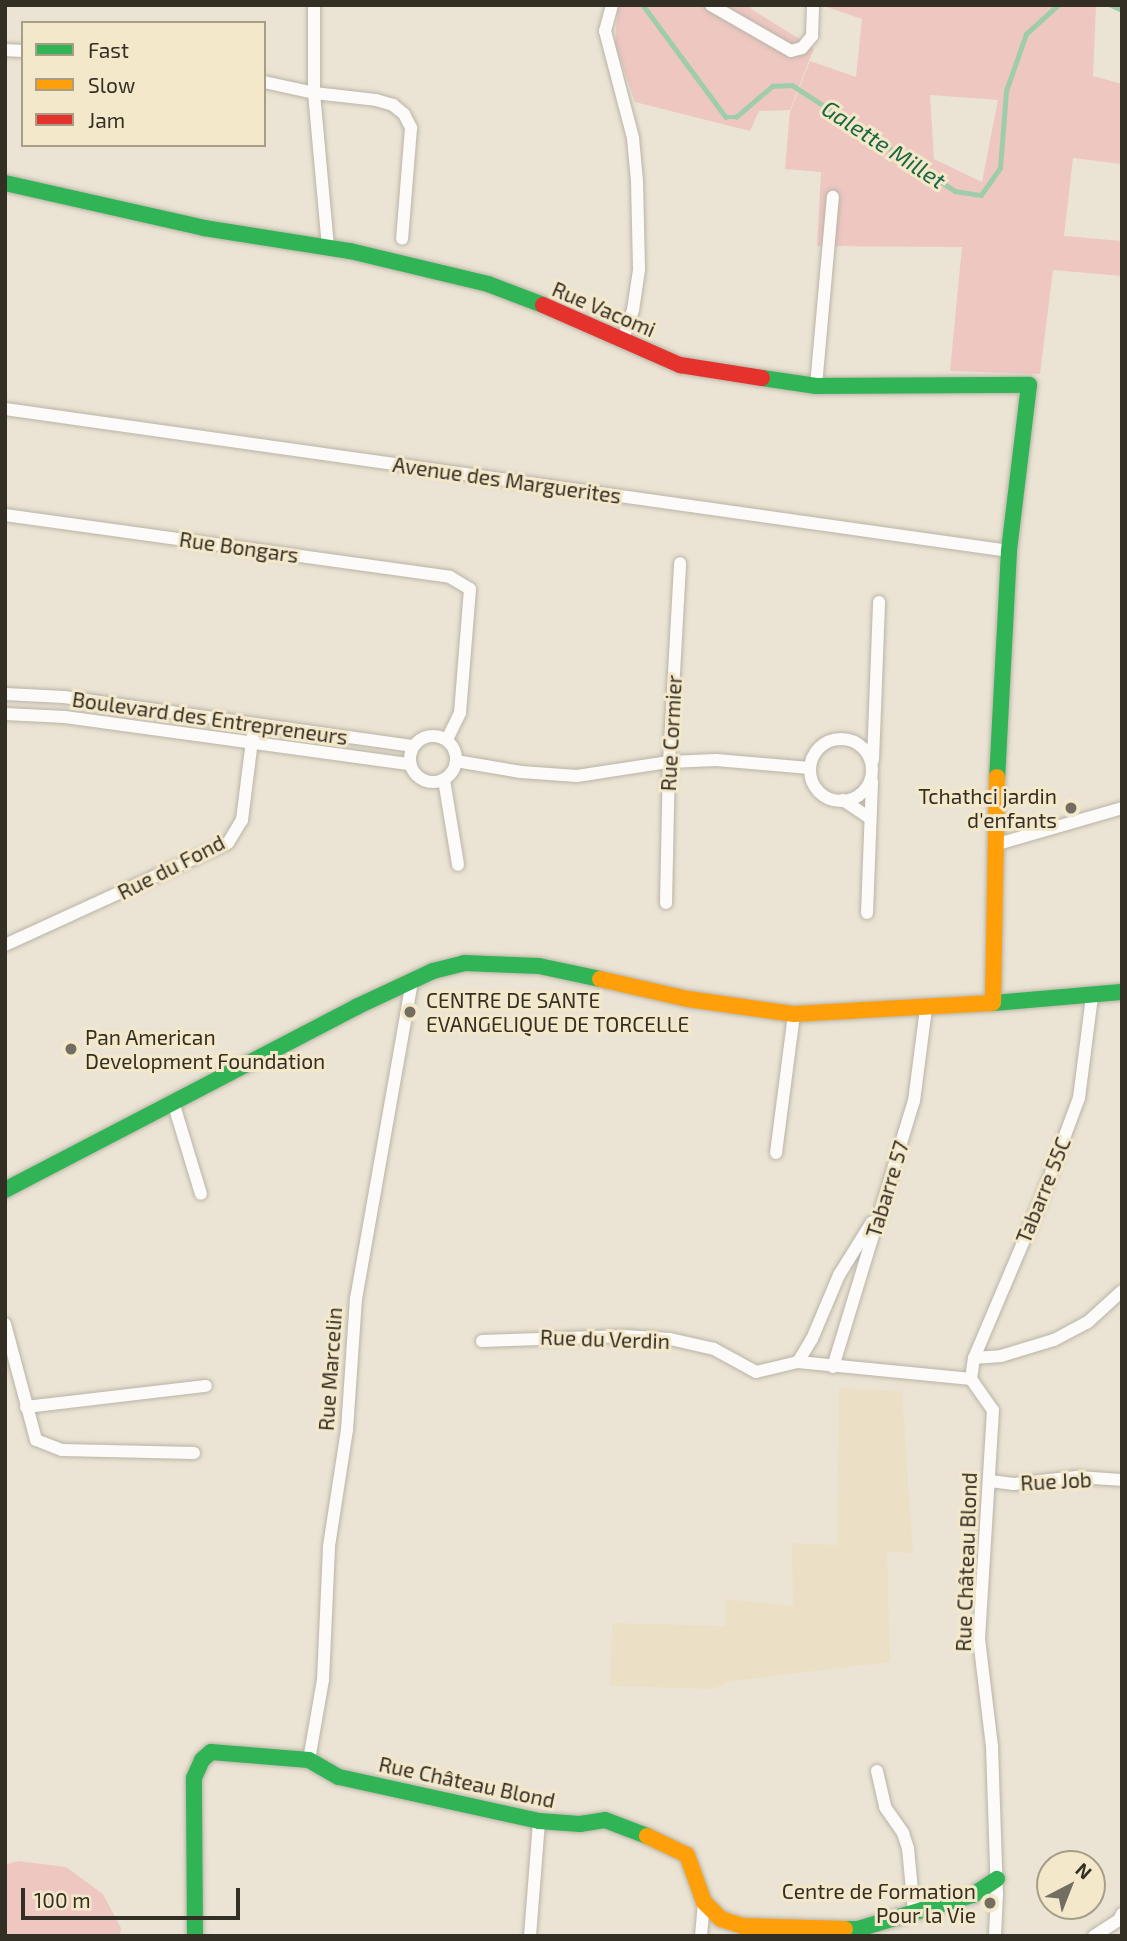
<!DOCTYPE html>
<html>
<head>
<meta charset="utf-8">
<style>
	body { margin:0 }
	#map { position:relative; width:1127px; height:1941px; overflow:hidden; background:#ebe4d4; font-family:"Exo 2",sans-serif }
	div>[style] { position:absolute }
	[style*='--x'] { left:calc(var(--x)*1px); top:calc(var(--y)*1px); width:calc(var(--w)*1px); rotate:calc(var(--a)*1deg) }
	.built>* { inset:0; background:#ebe0c5 }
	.green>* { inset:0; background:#edc7c0 }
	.stream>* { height:4.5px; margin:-2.25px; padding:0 2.25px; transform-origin:2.25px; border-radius:2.25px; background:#9fcdab }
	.roads { filter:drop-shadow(0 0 2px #b9b4a7) drop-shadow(0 0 2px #b9b4a7) }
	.street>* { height:12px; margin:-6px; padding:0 6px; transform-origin:6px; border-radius:6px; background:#fcfbf9 }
	.street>.ring { margin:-6px; padding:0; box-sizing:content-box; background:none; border:12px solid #fcfbf9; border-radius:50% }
	.fast>* { height:16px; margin:-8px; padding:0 8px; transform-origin:8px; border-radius:8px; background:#30b455 }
	.slow>* { height:16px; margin:-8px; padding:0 8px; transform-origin:8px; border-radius:8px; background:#ff9f0a }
	.jam>* { height:16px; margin:-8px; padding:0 8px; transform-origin:8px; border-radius:8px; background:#e5322d }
	.dots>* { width:19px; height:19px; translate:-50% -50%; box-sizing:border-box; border:4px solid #f4e8cb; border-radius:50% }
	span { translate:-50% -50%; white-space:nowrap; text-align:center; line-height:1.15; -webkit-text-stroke:6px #f4e8cb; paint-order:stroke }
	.street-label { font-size:21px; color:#342f24 }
	.poi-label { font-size:21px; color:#342f24 }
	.right { translate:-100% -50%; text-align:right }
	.left { translate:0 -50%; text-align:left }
	.water-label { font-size:23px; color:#1a6741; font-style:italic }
	.frame { position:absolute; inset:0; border:7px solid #342f24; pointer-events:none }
	.legend { position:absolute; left:21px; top:21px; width:245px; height:126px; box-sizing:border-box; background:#f4e8cb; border:2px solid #a79e88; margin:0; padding:9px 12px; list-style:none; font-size:21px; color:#342f24 }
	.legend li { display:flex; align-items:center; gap:14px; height:35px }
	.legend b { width:35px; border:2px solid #a79e88 }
	.north { position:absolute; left:1036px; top:1850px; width:70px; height:70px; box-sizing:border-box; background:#f4e8cb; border:2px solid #a79e88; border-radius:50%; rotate:42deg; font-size:19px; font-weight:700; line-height:28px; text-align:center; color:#342f24 }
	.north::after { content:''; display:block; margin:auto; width:24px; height:32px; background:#746e62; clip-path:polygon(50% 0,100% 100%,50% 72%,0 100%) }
	.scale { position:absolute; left:21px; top:1888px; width:219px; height:32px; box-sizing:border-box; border:4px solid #342f24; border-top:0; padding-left:9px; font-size:21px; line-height:24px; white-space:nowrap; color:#342f24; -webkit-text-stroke:5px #f4e8cb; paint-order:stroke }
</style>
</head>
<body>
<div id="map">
	<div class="built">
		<i style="clip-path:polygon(839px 1388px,902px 1391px,913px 1554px,887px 1551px,890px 1662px,733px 1681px,712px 1689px,610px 1686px,612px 1623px,725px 1626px,725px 1599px,793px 1606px,792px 1543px,837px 1545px)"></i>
	</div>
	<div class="green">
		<i style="clip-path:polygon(618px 5px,751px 5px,751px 9px,814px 48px,790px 110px,759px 111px,750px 131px,635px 102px,615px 44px)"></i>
		<i style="clip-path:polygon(evenodd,821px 5px,1096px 5px,1093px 76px,1122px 84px,1122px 164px,1073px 158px,1064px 236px,1122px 241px,1122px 276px,1053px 270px,1040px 374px,950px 371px,962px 247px,817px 246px,821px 172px,785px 169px,790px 112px,810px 61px,856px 77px,862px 19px,821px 5px,930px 95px,998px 100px,982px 182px,934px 159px,930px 95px)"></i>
		<i style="clip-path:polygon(18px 1861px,66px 1867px,103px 1894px,121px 1928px,120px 1936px,5px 1936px,5px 1865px)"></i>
	</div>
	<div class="stream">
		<i style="--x:643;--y:5;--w:139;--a:53.5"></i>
		<i style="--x:726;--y:117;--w:10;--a:0"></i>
		<i style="--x:736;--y:117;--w:48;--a:-40.7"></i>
		<i style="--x:772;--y:86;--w:20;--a:-3"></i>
		<i style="--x:792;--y:85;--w:194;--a:33"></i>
		<i style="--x:955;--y:191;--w:26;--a:9"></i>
		<i style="--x:981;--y:195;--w:33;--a:-55"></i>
		<i style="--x:1000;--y:168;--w:77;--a:-85.5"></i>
		<i style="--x:1006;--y:91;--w:60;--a:-70.7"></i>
		<i style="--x:1026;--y:34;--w:43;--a:-42.2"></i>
		<i style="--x:1111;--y:5;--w:12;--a:24"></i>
	</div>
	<div class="roads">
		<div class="street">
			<i style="--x:314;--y:5;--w:88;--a:90"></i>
			<i style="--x:314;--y:93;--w:155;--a:84.8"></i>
			<i style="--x:612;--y:5;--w:27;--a:105"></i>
			<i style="--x:605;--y:31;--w:111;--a:75.3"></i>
			<i style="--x:633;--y:138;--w:43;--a:84.7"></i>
			<i style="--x:637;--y:181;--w:89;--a:88.7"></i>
			<i style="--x:639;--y:270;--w:40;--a:98.5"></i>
			<i style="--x:633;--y:310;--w:31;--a:109"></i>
			<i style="--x:711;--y:5;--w:92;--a:29.9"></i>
			<i style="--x:791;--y:51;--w:11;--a:-15"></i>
			<i style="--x:802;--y:48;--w:16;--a:-50"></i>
			<i style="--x:812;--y:36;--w:31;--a:-88"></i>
			<i style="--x:5;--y:50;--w:18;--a:3"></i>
			<i style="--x:264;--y:82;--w:51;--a:12.4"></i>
			<i style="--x:314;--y:93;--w:62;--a:6.4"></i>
			<i style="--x:376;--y:100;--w:18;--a:16"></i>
			<i style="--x:393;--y:105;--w:14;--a:39"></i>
			<i style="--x:404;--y:114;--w:16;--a:63"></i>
			<i style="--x:411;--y:128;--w:111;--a:94.6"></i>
			<i style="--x:816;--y:386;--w:190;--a:-84.9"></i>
			<i style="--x:5;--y:409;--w:1014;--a:8.05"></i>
			<i style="--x:5;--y:515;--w:449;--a:7.9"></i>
			<i style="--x:450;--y:577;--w:23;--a:31"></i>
			<i style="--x:470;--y:589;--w:124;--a:94.6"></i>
			<i style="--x:460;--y:713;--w:30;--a:116"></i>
			<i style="--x:5;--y:694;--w:59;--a:2.9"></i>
			<i style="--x:64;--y:697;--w:353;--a:8"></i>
			<i style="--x:5;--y:714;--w:60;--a:2.9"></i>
			<i style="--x:65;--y:717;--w:348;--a:7.8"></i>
			<i class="ring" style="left:410px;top:736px;width:34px;height:34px"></i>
			<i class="ring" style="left:810px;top:739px;width:50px;height:50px"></i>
			<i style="--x:873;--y:760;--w:158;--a:-87.8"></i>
			<i style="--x:456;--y:761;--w:66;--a:9.6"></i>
			<i style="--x:521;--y:772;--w:56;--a:4.1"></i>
			<i style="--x:577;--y:776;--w:93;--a:-8.7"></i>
			<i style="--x:669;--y:762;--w:47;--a:-2.4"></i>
			<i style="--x:716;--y:760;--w:94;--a:4.9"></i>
			<i style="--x:444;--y:780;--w:86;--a:80.6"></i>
			<i style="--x:843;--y:800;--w:32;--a:34"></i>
			<i style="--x:994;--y:845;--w:133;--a:-16.1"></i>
			<i style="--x:666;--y:903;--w:141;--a:-88.8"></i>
			<i style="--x:669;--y:762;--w:199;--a:-86.8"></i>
			<i style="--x:867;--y:913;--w:132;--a:-87.8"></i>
			<i style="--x:5;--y:945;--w:245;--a:-24.6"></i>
			<i style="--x:228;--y:843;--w:27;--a:-59"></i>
			<i style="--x:242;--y:820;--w:96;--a:-82.8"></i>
			<i style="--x:173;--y:1102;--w:96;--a:73.1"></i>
			<i style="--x:776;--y:1153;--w:140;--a:-82.6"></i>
			<i style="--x:5;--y:1324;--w:120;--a:75"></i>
			<i style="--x:36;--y:1440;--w:28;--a:21"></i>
			<i style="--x:62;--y:1450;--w:132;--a:1.3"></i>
			<i style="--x:482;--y:1341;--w:143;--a:-2"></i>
			<i style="--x:625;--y:1336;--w:45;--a:3.8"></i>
			<i style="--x:670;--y:1339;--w:45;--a:12.8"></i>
			<i style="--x:714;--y:1349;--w:48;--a:28.7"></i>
			<i style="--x:756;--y:1372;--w:43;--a:-13.4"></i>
			<i style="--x:798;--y:1362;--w:174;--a:5.6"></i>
			<i style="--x:974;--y:1358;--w:27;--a:-4"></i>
			<i style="--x:1001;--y:1356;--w:55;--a:-16.8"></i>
			<i style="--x:1054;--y:1340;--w:38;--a:-28"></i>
			<i style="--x:1088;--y:1322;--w:46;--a:-42.4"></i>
			<i style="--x:798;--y:1362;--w:27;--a:-59"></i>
			<i style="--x:812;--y:1339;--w:69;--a:-67.1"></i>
			<i style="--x:839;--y:1275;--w:62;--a:-58.1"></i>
			<i style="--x:833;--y:1367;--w:278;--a:-73.1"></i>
			<i style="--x:914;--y:1101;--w:93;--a:-82.6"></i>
			<i style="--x:971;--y:1379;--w:38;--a:55"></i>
			<i style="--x:993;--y:1410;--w:229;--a:93.5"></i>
			<i style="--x:979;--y:1639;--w:108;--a:83.1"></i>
			<i style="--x:992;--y:1746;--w:147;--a:88.1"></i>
			<i style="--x:997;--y:1893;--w:43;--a:92.7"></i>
			<i style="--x:971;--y:1379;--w:21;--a:-82"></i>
			<i style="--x:974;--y:1358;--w:172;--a:-67"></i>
			<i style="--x:1041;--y:1200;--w:109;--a:-69.6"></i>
			<i style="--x:1079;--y:1098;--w:103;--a:-82.7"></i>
			<i style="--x:26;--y:1407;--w:181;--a:-6.7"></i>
			<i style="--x:990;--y:1481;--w:24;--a:7"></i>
			<i style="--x:1014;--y:1484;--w:63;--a:-6.3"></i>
			<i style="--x:1077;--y:1477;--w:45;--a:3.8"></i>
			<i style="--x:309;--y:1760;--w:81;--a:-80.1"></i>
			<i style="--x:323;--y:1680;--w:134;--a:-87.4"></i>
			<i style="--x:329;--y:1546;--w:117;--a:-81.2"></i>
			<i style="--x:347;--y:1430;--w:131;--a:-86.1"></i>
			<i style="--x:356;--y:1299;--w:321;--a:-80"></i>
			<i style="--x:877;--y:1771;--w:37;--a:77"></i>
			<i style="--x:885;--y:1807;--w:32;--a:55"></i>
			<i style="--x:903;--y:1833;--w:16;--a:72"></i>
			<i style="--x:908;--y:1848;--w:64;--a:84.6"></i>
			<i style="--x:530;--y:1936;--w:115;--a:-85.5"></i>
			<i style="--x:701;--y:1936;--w:34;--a:-85"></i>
			<i style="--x:1094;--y:1936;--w:30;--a:-33"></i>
			<i style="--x:1119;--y:1920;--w:7;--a:-63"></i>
		</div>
		<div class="fast">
			<i style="--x:5;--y:183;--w:204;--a:12.7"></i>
			<i style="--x:204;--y:228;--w:148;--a:9"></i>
			<i style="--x:350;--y:251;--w:142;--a:13.4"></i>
			<i style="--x:488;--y:284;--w:59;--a:20.9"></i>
			<i style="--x:762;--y:378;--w:55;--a:8.4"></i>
			<i style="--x:816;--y:386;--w:213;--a:-0.3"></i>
			<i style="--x:1029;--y:385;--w:167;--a:96.9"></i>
			<i style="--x:1009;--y:551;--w:226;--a:93"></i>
			<i style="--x:993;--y:1003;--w:129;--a:-4.9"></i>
			<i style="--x:5;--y:1190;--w:396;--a:-27.5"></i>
			<i style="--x:356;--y:1007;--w:85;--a:-25.1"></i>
			<i style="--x:433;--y:971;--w:32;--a:-14"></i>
			<i style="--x:464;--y:963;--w:75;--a:2.3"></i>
			<i style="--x:539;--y:966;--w:62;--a:12"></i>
			<i style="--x:845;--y:1929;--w:13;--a:0"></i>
			<i style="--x:858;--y:1929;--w:120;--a:-16.5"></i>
			<i style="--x:973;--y:1895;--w:29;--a:-34"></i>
			<i style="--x:195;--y:1936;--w:158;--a:-90.4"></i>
			<i style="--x:194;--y:1778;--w:20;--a:-66"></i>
			<i style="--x:202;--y:1760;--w:12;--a:-42"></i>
			<i style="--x:211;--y:1752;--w:98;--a:4.7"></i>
			<i style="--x:309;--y:1760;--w:34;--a:30"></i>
			<i style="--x:339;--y:1777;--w:205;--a:12.4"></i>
			<i style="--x:539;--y:1821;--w:41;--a:4.2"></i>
			<i style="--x:580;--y:1824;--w:25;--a:-9"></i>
			<i style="--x:605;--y:1820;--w:45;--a:20.9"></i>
		</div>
		<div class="slow">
			<i style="--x:600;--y:979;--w:90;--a:12.8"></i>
			<i style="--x:688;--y:999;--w:107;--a:8.1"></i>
			<i style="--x:794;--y:1014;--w:199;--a:-3.2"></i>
			<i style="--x:993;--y:1002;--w:225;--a:-89"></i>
			<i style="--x:647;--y:1836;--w:44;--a:25.4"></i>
			<i style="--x:687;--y:1855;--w:50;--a:70.1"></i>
			<i style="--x:704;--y:1902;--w:24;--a:45"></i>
			<i style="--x:721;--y:1919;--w:23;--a:18"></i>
			<i style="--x:743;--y:1926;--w:102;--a:1.7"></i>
		</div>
		<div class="jam">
			<i style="--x:543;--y:305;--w:150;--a:23.7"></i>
			<i style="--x:680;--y:365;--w:83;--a:9"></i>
		</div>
	</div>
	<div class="dots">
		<i style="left:1071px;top:808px;background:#746e62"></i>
		<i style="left:410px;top:1012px;background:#746e62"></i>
		<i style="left:71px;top:1049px;background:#746e62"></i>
		<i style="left:990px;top:1903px;background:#746e62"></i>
	</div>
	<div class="street-label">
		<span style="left:604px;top:309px;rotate:23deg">Rue Vacomi</span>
		<span style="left:507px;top:480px;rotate:8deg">Avenue des Marguerites</span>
		<span style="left:239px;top:547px;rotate:8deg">Rue Bongars</span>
		<span style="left:210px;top:718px;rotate:8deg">Boulevard des Entrepreneurs</span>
		<span style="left:671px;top:733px;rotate:-87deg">Rue Cormier</span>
		<span style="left:171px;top:867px;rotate:-27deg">Rue du Fond</span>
		<span style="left:887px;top:1189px;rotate:-73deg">Tabarre 57</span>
		<span style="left:1043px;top:1190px;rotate:-68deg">Tabarre 55C</span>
		<span style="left:605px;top:1339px;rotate:2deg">Rue du Verdin</span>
		<span style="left:330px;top:1369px;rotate:-86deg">Rue Marcelin</span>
		<span style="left:1056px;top:1481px;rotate:-3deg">Rue Job</span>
		<span style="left:966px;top:1562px;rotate:-88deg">Rue Château Blond</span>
		<span style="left:467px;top:1782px;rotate:12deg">Rue Château Blond</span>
	</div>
	<div class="poi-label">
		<span class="right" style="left:1057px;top:808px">Tchathci jardin<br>d'enfants</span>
		<span class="left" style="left:426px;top:1012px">CENTRE DE SANTE<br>EVANGELIQUE DE TORCELLE</span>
		<span class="left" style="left:85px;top:1049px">Pan American<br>Development Foundation</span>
		<span class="right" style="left:976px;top:1903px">Centre de Formation<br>Pour la Vie</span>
	</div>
	<div class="water-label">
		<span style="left:884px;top:144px;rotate:33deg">Galette Millet</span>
	</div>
	<div class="frame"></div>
	<ul class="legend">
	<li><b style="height:9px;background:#30b455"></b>Fast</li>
	<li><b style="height:9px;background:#ff9f0a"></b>Slow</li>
	<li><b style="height:9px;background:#e5322d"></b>Jam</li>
	</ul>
	<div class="north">N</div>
	<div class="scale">100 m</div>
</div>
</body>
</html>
